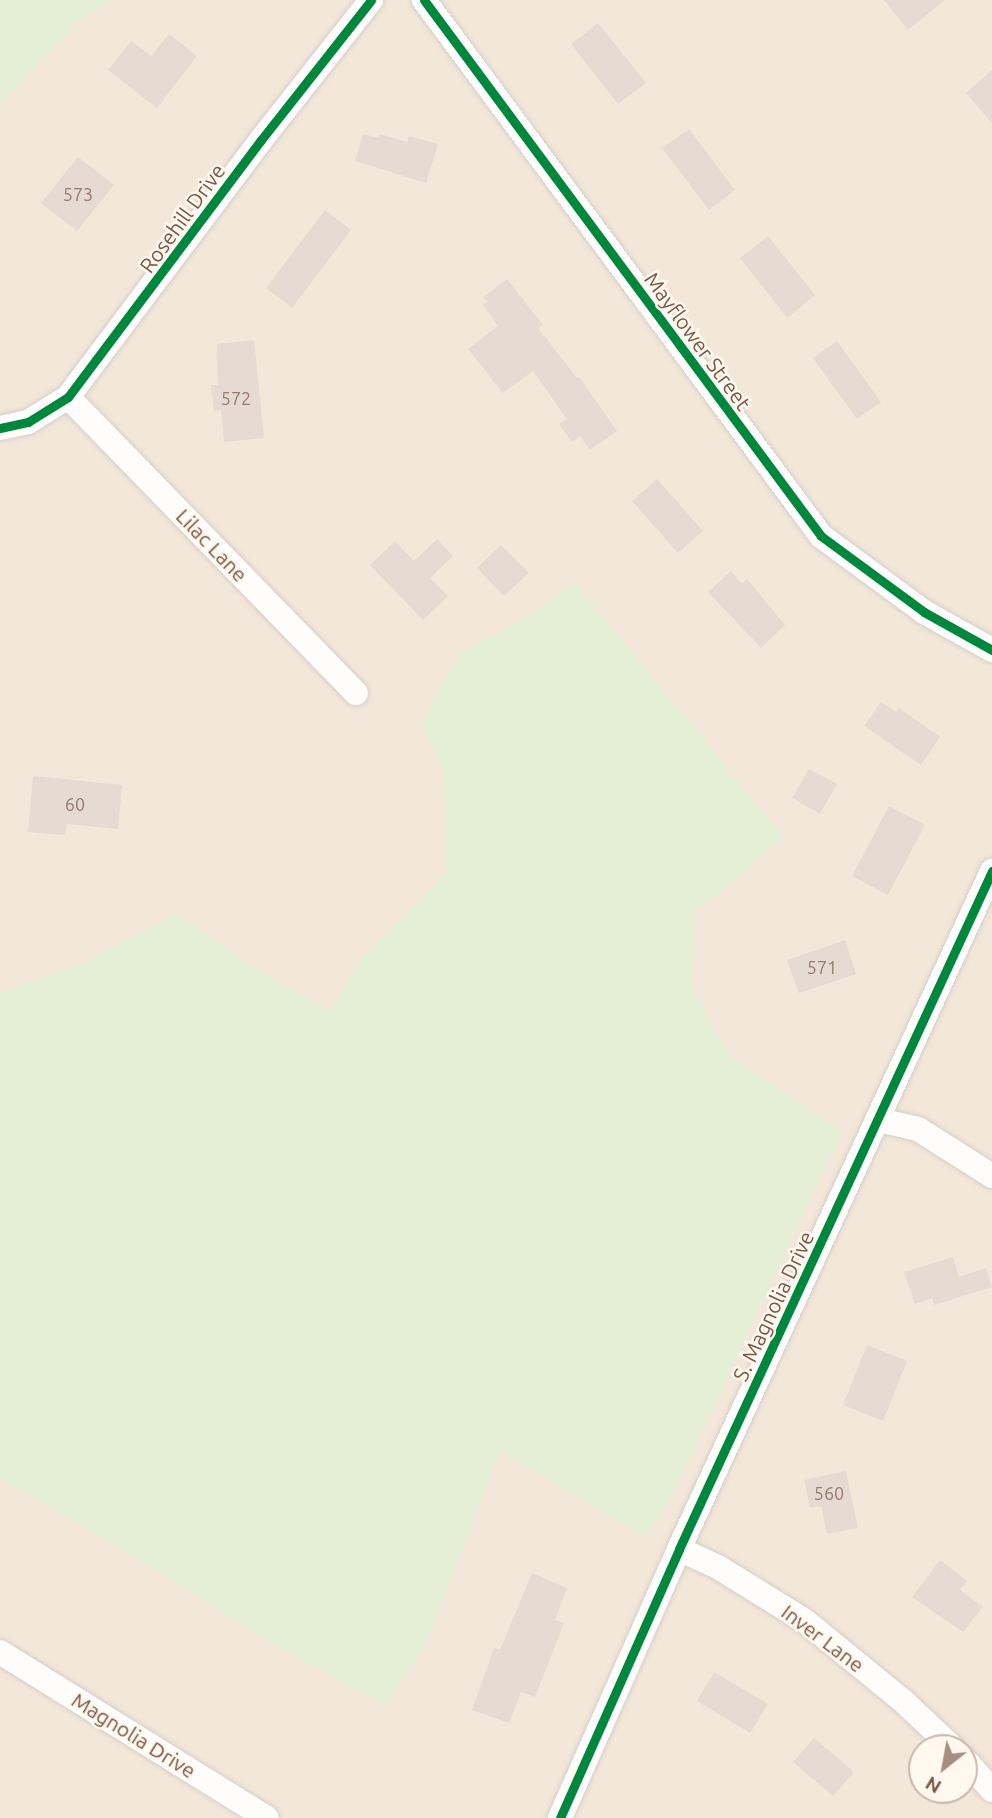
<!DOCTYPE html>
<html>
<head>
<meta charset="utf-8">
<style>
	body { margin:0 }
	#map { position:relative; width:992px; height:1818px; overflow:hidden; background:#f8f3ec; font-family:Ubuntu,sans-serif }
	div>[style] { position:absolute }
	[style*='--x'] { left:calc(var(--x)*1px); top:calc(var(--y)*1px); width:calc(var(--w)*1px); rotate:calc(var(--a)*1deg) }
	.residential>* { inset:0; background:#f3e7da }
	.green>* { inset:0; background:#e5efd6 }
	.building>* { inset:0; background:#e5dbd3 }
	.roads { filter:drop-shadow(0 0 2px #d7cec8) drop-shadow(0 0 2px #d7cec8) }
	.street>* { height:24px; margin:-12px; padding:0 12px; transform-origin:12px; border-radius:12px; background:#fefdfc }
	.cycleway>* { height:9px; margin:-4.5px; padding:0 4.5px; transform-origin:4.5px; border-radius:4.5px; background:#00873e }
	span { translate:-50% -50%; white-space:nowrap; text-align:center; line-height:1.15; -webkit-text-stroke:5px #fff8ee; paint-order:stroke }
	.number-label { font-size:18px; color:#967b6e }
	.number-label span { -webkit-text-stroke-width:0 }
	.street-label { font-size:21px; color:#795849 }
	.north { position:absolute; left:908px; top:1734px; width:70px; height:70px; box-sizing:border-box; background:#fff8ee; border:2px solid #c9b8ac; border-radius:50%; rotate:211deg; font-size:19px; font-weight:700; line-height:28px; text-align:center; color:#795849 }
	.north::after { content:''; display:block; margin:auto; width:24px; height:32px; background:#a58e82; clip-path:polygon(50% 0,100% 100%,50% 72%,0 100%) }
</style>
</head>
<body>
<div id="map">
	<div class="residential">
		<i style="clip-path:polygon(evenodd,0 0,992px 0,992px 1818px,0 1818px,0 0,922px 1748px,964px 1748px,964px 1790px,922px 1790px,922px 1748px)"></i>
	</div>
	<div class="green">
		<i style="clip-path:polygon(0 0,113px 0,84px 17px,0 104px)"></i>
		<i style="clip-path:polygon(575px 582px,783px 836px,744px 874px,695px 911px,691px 984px,729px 1055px,842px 1131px,672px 1496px,645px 1537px,500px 1451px,427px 1642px,386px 1705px,285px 1651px,133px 1556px,0 1478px,0 993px,87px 961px,177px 913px,259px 971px,331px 1011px,360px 959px,447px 872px,444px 774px,422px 721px,460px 653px,528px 616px)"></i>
	</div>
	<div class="building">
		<i style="clip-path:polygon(884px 0,945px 0,908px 30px)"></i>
		<i style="clip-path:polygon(598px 23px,646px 83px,618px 104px,571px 44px)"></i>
		<i style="clip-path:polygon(169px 34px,197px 56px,157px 108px,108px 70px,131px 41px,151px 56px)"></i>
		<i style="clip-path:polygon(992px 70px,992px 123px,966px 93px)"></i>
		<i style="clip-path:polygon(689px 129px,735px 190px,709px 210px,662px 148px)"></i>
		<i style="clip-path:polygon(363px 134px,379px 138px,380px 134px,407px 142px,409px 136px,438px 144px,426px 183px,355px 161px)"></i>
		<i style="clip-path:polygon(78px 157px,114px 185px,77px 231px,41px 203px)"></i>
		<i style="clip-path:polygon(325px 210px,351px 230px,292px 308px,266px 288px)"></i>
		<i style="clip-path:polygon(768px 236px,815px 295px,787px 318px,740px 258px)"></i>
		<i style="clip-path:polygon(507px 279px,543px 325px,538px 328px,577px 378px,579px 377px,617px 431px,590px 450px,580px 436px,572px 442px,559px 424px,567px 419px,533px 371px,503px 393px,468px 349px,498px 326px,483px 305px,487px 302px,483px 297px)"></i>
		<i style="clip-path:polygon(254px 340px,264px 438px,224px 442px,221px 410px,214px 411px,211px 385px,218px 385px,217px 344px)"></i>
		<i style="clip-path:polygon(837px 341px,881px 402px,857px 419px,813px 358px)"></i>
		<i style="clip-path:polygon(657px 479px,703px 531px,678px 553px,632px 501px)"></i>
		<i style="clip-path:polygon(437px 539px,453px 556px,430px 578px,448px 596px,423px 620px,370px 565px,395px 541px,414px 561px)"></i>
		<i style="clip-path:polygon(501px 545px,529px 573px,504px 596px,477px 568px)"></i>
		<i style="clip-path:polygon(731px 571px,742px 584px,747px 579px,785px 625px,761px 648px,708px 592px)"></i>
		<i style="clip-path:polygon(881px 702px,896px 712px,899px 708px,940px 737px,921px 765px,864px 726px)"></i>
		<i style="clip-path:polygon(809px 769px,837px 784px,820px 814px,792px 798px)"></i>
		<i style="clip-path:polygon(33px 776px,122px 785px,118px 829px,67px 824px,65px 835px,28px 832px)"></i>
		<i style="clip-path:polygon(889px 806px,925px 825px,888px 895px,852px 876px)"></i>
		<i style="clip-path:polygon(845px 940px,856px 974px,799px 993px,787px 960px)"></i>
		<i style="clip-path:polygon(953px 1257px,959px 1277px,986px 1268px,992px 1287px,934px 1305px,932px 1298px,915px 1304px,904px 1272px)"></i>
		<i style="clip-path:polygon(867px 1345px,907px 1361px,883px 1421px,843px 1405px)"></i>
		<i style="clip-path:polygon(846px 1471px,858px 1528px,827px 1534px,821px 1506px,810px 1508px,804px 1480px)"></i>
		<i style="clip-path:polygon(940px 1560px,967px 1581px,960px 1590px,983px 1607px,963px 1632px,912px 1597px)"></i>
		<i style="clip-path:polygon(532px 1573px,567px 1588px,555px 1620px,564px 1623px,535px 1697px,521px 1692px,509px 1723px,472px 1710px,494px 1648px,500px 1650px)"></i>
		<i style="clip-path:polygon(714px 1672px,768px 1704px,750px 1733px,697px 1701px)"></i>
		<i style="clip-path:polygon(814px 1738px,854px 1772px,833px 1796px,793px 1762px)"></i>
	</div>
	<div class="roads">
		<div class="street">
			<i style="--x:424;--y:0;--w:667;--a:53.47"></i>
			<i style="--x:821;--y:536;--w:128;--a:36.4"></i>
			<i style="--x:924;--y:612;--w:78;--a:29.2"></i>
			<i style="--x:68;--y:397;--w:413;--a:45.8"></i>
			<i style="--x:0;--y:428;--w:29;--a:-12"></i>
			<i style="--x:28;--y:422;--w:47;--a:-32"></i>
			<i style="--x:68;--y:397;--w:321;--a:-53.1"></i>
			<i style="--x:261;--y:140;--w:178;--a:-51.8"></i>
			<i style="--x:879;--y:1120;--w:40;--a:13"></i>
			<i style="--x:918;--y:1129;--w:88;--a:32.4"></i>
			<i style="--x:679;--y:1549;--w:43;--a:24.8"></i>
			<i style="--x:718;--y:1567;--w:102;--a:31.8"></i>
			<i style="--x:805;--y:1621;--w:125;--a:39.2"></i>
			<i style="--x:902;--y:1700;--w:70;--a:43.3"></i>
			<i style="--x:0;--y:1652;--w:314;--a:31.9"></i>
			<i style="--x:964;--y:1759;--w:42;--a:47.9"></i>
			<i style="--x:560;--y:1818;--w:294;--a:-66.1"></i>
			<i style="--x:679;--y:1549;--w:747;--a:-65.22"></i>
		</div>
	</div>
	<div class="cycleway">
		<i style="--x:424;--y:0;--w:667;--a:53.47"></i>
		<i style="--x:821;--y:536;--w:128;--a:36.4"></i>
		<i style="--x:924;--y:612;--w:78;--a:29.2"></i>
		<i style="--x:0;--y:428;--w:29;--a:-12"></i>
		<i style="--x:28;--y:422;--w:47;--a:-32"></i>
		<i style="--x:68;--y:397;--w:321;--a:-53.1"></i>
		<i style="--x:261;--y:140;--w:178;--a:-51.8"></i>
		<i style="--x:560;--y:1818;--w:294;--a:-66.1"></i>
		<i style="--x:679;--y:1549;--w:747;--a:-65.22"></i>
	</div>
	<div class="number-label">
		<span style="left:78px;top:194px">573</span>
		<span style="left:236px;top:398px">572</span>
		<span style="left:75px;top:804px">60</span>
		<span style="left:822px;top:967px">571</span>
		<span style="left:829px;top:1493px">560</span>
	</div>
	<div class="street-label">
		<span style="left:182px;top:218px;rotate:-54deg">Rosehill Drive</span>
		<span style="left:698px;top:341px;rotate:54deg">Mayflower Street</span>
		<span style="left:212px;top:545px;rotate:46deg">Lilac Lane</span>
		<span style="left:773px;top:1306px;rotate:-65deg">S. Magnolia Drive</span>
		<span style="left:823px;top:1638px;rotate:37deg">Inver Lane</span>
		<span style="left:134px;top:1735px;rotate:32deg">Magnolia Drive</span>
	</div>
	<div class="north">N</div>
</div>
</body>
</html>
